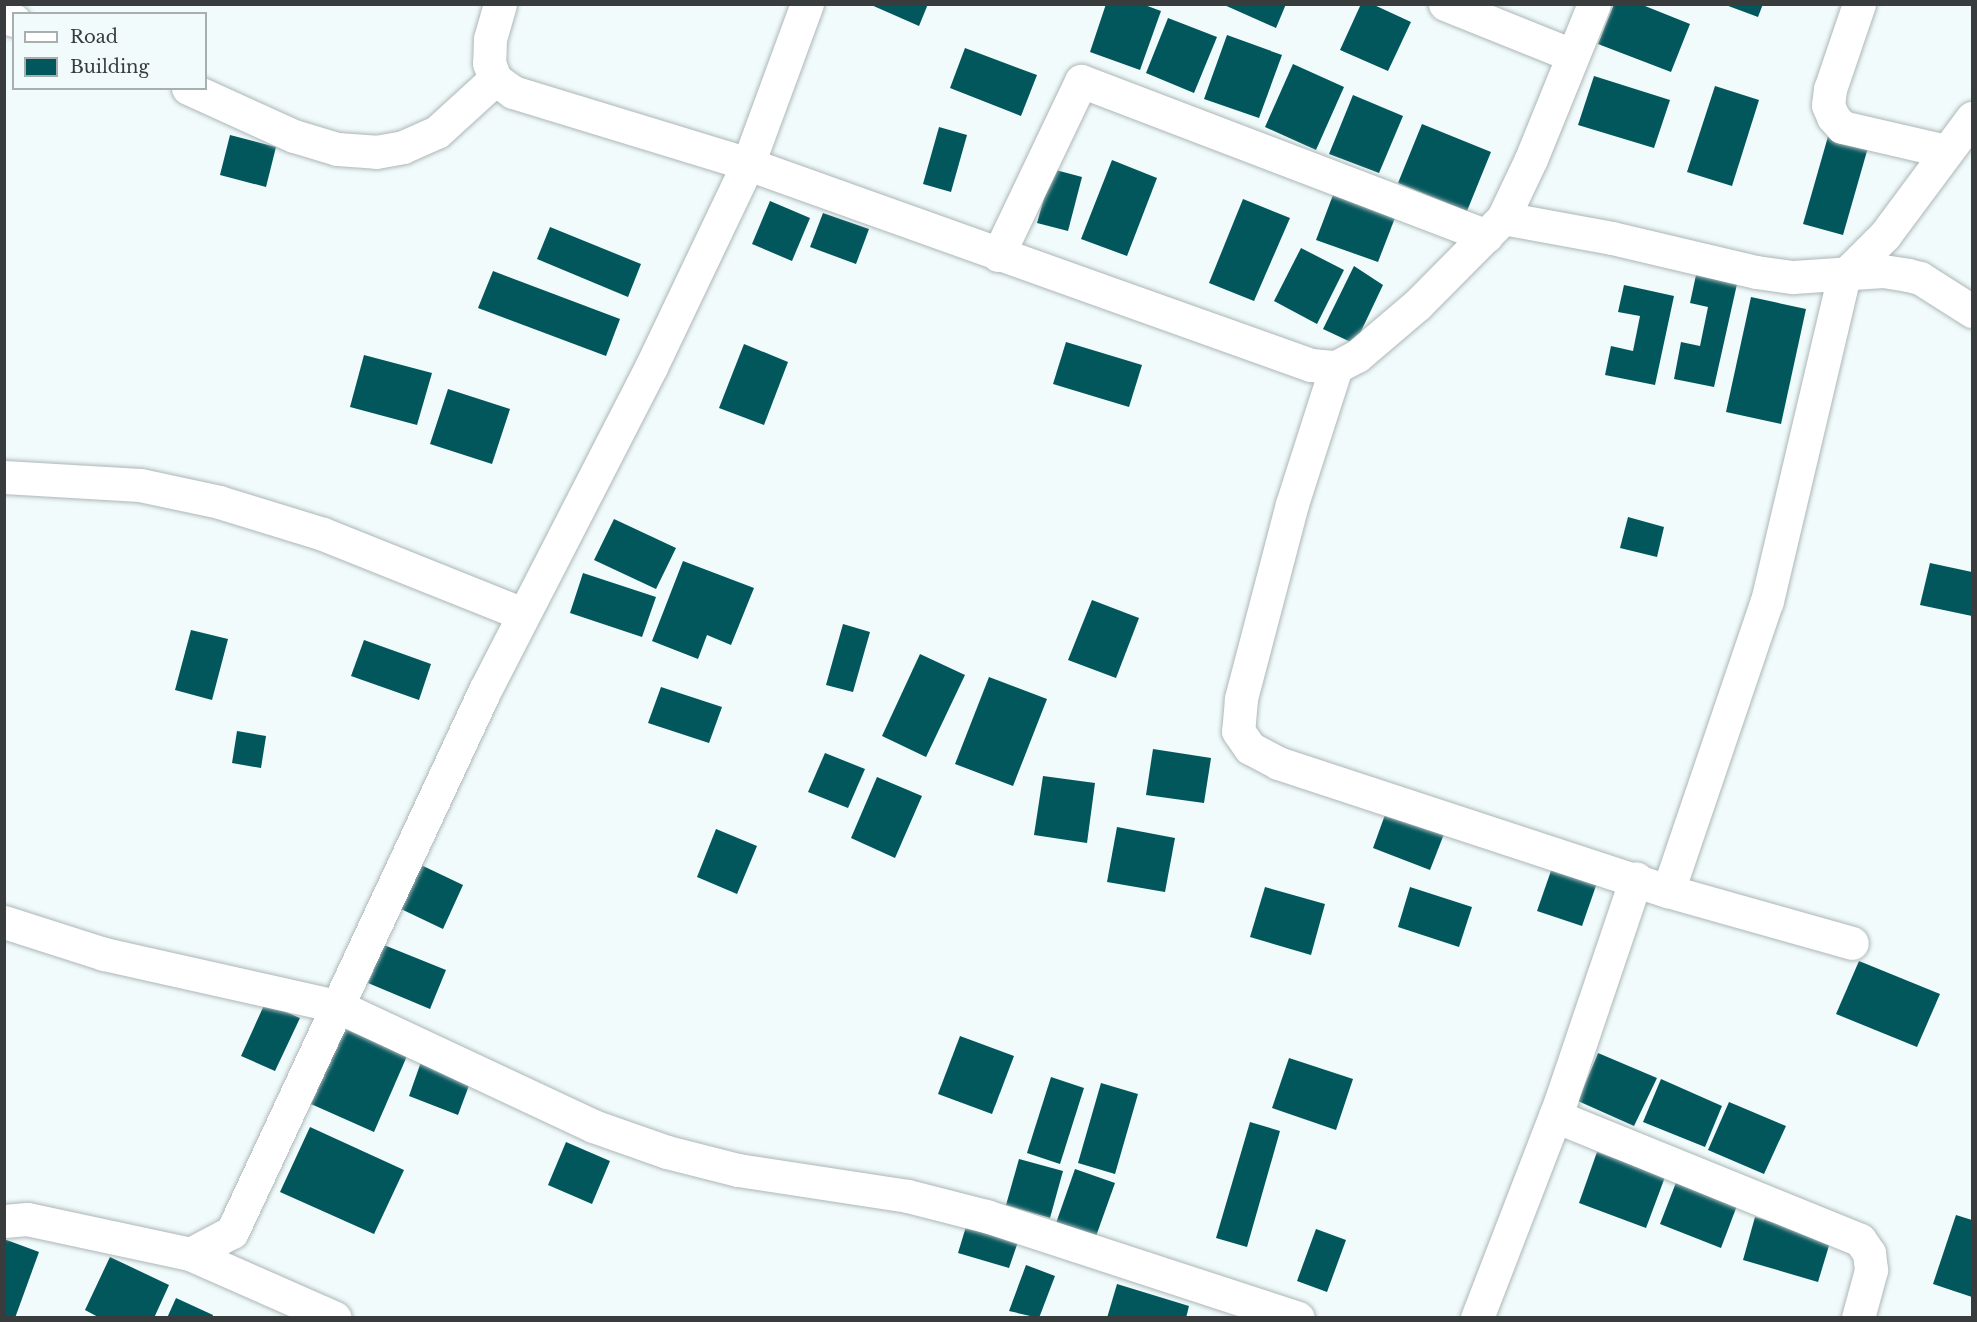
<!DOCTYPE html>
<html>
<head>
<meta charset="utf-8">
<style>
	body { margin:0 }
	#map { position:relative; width:1977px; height:1322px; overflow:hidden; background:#f1fbfb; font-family:"Libre Baskerville",serif }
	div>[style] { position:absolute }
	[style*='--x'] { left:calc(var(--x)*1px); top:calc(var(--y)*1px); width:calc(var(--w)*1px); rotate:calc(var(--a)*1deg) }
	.building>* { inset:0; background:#02575d }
	.roads { filter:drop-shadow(0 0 2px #adb6b7) drop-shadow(0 0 2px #adb6b7) }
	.minor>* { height:33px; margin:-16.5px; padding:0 16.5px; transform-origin:16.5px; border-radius:16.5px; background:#fff }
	span { translate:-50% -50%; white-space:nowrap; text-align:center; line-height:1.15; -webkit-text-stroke:6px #f1fbfb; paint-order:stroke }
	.frame { position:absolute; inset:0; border:6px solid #383c3c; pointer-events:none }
	.legend { position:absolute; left:12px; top:12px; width:195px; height:78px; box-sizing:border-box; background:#f1fbfb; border:2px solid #a7afaf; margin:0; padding:8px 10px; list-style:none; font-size:18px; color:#383c3c }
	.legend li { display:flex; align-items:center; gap:12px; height:30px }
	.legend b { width:30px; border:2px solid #a7afaf }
</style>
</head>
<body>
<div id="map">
	<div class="building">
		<i style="clip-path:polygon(869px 4px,928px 4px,919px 26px)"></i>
		<i style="clip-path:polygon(1106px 4px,1142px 4px,1161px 11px,1140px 70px,1090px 52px)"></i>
		<i style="clip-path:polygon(1222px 4px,1286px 4px,1276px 28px)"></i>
		<i style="clip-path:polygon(1361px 4px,1372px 4px,1411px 22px,1388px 71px,1340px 50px)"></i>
		<i style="clip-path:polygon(1614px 4px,1640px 4px,1690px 24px,1671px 72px,1598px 44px)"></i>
		<i style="clip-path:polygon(1723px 4px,1763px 4px,1758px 17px)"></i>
		<i style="clip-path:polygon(1168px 18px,1217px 37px,1194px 93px,1146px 73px)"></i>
		<i style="clip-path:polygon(1227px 35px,1282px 55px,1259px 118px,1204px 99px)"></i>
		<i style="clip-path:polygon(965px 48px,1037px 75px,1021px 116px,950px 88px)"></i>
		<i style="clip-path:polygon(1293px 64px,1344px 87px,1316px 150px,1265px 127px)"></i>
		<i style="clip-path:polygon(1594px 76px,1670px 100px,1654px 148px,1578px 125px)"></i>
		<i style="clip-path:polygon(1715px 86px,1759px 100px,1732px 186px,1687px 172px)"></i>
		<i style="clip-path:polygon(1353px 95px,1403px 116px,1379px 173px,1329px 154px)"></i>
		<i style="clip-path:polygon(1422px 124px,1491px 152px,1467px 211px,1398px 183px)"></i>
		<i style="clip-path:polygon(939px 127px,967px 135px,951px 192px,923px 184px)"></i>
		<i style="clip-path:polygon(1829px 133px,1869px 144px,1843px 235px,1803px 224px)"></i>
		<i style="clip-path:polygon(230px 135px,276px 147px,266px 187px,220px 175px)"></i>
		<i style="clip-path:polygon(1112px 160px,1157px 178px,1127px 256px,1081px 239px)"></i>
		<i style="clip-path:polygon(1052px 169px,1082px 177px,1068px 231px,1037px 223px)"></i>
		<i style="clip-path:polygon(1336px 187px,1398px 210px,1378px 262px,1316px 240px)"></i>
		<i style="clip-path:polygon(1243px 199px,1290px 218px,1254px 301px,1209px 283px)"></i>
		<i style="clip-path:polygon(770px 201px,810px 218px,792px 261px,752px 244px)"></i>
		<i style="clip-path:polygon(823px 213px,869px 229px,856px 264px,810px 247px)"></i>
		<i style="clip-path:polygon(550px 227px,641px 264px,628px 297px,537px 259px)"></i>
		<i style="clip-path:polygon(1301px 248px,1344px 270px,1317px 324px,1274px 301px)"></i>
		<i style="clip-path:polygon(1354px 266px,1383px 285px,1355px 344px,1323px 329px)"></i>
		<i style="clip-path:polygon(493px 271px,620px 319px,606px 356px,478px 308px)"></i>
		<i style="clip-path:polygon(1696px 275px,1737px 284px,1714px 387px,1674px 379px,1681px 342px,1700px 346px,1708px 307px,1690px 303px)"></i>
		<i style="clip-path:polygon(1624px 285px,1674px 296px,1655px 385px,1605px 375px,1611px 346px,1633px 351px,1640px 316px,1618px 312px)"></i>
		<i style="clip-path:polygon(1751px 297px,1806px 309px,1781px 424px,1726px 412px)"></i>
		<i style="clip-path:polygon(1066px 342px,1142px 365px,1129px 407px,1053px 384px)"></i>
		<i style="clip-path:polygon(744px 344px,788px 362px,764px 425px,719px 408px)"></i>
		<i style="clip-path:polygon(364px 355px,432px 373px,417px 425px,350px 407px)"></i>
		<i style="clip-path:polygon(448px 389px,510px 409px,492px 464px,430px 444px)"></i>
		<i style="clip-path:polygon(1628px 517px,1664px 527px,1657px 557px,1620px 548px)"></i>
		<i style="clip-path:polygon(614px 519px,676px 548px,656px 589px,594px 560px)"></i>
		<i style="clip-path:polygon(683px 561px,754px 588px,731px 645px,707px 635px,698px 659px,652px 641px)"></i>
		<i style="clip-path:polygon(1930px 563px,1972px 572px,1972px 616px,1920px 605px)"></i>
		<i style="clip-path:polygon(583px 573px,656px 597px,642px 637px,570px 613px)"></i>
		<i style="clip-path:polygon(1092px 600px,1139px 618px,1116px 678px,1068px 660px)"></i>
		<i style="clip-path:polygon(843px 624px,870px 632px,853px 692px,826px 685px)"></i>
		<i style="clip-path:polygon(191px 630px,228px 639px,212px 700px,175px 690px)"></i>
		<i style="clip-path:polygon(364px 640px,431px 664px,419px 700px,351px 676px)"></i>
		<i style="clip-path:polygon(920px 654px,965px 675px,926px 757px,882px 736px)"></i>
		<i style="clip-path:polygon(989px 677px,1047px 699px,1013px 786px,955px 764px)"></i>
		<i style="clip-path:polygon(661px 687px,722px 707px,709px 743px,648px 723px)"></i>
		<i style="clip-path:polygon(237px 731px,266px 736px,261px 768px,232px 763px)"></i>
		<i style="clip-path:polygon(1153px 749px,1211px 758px,1204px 803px,1146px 795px)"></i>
		<i style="clip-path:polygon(825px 753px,865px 769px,848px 808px,808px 792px)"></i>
		<i style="clip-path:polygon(1043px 776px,1095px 783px,1087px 843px,1034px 835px)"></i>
		<i style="clip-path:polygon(877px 777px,922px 796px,895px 858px,851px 838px)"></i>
		<i style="clip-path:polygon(1386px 812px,1444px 834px,1430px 870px,1373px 848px)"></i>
		<i style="clip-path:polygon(1117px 827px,1175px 838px,1165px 892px,1107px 882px)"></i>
		<i style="clip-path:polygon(716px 829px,757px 846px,737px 894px,697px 877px)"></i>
		<i style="clip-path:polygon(421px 865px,463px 885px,443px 929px,401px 909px)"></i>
		<i style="clip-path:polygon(1553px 865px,1598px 880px,1582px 926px,1537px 911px)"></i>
		<i style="clip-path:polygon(1265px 887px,1325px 904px,1311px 955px,1250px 937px)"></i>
		<i style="clip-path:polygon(1410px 887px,1472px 907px,1459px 947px,1398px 927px)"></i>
		<i style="clip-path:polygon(384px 945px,446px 970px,430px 1009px,368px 983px)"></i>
		<i style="clip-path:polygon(1859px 961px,1940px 994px,1917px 1047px,1836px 1014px)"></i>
		<i style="clip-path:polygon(265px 1003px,300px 1018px,275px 1071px,241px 1056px)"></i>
		<i style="clip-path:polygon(345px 1029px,407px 1056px,374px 1132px,311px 1104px)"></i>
		<i style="clip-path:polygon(960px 1036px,1014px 1056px,992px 1114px,938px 1094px)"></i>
		<i style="clip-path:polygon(1598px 1053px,1657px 1078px,1634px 1126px,1578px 1101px)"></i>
		<i style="clip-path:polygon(1289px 1058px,1353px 1079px,1336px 1130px,1272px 1108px)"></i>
		<i style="clip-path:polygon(421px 1062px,471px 1080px,458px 1115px,409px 1096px)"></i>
		<i style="clip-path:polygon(1051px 1077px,1084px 1088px,1060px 1164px,1027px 1153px)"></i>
		<i style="clip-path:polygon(1661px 1079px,1722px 1106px,1705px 1147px,1643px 1122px)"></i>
		<i style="clip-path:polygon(1101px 1083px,1138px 1094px,1115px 1174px,1078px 1163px)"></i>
		<i style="clip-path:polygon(1729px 1102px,1786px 1126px,1764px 1174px,1708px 1150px)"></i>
		<i style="clip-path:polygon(1250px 1122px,1280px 1131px,1247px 1247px,1216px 1238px)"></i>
		<i style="clip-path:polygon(310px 1127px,404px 1170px,374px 1234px,280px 1192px)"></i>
		<i style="clip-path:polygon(566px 1142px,610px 1161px,592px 1204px,548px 1185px)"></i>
		<i style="clip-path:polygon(1597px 1152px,1665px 1177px,1646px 1228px,1579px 1203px)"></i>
		<i style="clip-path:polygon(1019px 1159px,1063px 1171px,1050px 1218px,1006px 1205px)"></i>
		<i style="clip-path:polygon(1075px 1169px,1115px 1183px,1095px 1239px,1055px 1226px)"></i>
		<i style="clip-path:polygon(1677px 1180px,1738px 1203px,1721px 1248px,1660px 1224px)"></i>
		<i style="clip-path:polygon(1956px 1215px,1972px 1220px,1972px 1297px,1933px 1284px)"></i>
		<i style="clip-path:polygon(1755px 1217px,1831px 1239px,1818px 1282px,1743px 1260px)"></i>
		<i style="clip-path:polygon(968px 1220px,1020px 1236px,1009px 1268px,958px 1253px)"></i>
		<i style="clip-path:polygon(1316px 1229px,1346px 1240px,1327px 1292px,1297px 1281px)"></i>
		<i style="clip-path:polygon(4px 1239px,39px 1252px,15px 1318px,4px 1317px)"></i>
		<i style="clip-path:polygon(110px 1257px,169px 1285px,154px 1318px,100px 1318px,85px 1310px)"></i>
		<i style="clip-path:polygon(1026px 1265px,1055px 1276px,1039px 1318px,1009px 1311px)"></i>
		<i style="clip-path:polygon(1117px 1284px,1189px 1306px,1186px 1318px,1107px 1318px)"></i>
		<i style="clip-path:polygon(176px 1298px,213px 1315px,212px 1318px,167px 1318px)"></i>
	</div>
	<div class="roads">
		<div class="minor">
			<i style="--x:500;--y:4;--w:36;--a:106"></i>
			<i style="--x:490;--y:39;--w:24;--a:92"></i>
			<i style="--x:489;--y:63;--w:17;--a:69"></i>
			<i style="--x:495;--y:79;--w:22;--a:36"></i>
			<i style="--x:513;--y:92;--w:246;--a:17"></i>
			<i style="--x:748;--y:164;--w:171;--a:-69.8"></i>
			<i style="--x:1445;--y:4;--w:137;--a:21.9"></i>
			<i style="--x:1859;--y:4;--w:90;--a:108.8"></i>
			<i style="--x:1830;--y:89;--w:16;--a:97"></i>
			<i style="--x:1828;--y:105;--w:13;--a:67"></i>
			<i style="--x:1833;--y:117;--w:13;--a:48"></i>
			<i style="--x:1842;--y:127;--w:107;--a:13"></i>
			<i style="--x:4;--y:17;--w:10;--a:17"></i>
			<i style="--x:188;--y:88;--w:116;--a:24.4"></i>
			<i style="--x:294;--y:136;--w:45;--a:16.8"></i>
			<i style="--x:337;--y:149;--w:39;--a:4"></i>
			<i style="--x:376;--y:152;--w:27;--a:-10"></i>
			<i style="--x:403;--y:147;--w:37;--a:-24"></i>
			<i style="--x:437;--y:132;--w:79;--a:-42.4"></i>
			<i style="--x:1503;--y:218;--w:65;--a:-64.6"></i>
			<i style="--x:1531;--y:159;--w:167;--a:-67.9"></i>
			<i style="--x:998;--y:255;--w:193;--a:-64.5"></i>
			<i style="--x:1081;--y:81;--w:434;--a:20.9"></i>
			<i style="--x:1336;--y:367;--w:144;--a:107.8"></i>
			<i style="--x:1292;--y:504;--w:202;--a:104.7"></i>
			<i style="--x:1241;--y:699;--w:32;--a:95"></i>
			<i style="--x:1238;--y:731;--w:21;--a:55"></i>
			<i style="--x:1250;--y:748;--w:32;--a:28"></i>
			<i style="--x:1278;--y:763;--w:410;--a:18.2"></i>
			<i style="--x:1668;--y:891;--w:191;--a:15.8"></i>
			<i style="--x:4;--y:477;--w:136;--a:3.4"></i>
			<i style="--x:140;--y:485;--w:81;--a:12.1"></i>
			<i style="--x:219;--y:502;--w:109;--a:17.1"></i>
			<i style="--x:323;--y:534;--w:215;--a:21.8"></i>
			<i style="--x:1668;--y:891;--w:306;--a:-71.2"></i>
			<i style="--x:1767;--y:601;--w:334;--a:-76.7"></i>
			<i style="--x:1844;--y:276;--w:58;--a:-45"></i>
			<i style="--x:1885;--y:235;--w:146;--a:-53.4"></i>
			<i style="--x:4;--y:922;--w:105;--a:17.7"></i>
			<i style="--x:104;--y:954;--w:239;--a:12.6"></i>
			<i style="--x:337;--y:1006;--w:283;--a:25.1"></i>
			<i style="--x:593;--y:1126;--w:78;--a:19.4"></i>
			<i style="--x:667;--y:1152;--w:73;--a:14.2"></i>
			<i style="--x:738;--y:1170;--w:172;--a:8.7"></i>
			<i style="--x:908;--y:1196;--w:81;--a:14.4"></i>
			<i style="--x:986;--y:1216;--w:328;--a:18.1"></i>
			<i style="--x:1555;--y:1116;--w:329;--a:22.1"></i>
			<i style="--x:1860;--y:1240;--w:16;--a:55"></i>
			<i style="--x:1869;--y:1253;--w:17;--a:83"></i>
			<i style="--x:1871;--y:1270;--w:50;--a:105.2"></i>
			<i style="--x:4;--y:1221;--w:23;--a:-5"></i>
			<i style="--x:27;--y:1219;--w:167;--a:12.1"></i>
			<i style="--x:190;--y:1254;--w:47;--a:-27.6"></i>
			<i style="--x:232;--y:1232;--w:598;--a:-64.98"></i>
			<i style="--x:485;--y:690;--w:363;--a:-62.8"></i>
			<i style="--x:651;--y:367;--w:225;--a:-64.5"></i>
			<i style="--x:748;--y:164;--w:598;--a:19.65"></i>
			<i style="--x:1311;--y:365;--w:25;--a:5"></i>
			<i style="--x:1336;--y:367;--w:24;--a:-28"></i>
			<i style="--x:1357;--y:356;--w:79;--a:-40.4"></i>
			<i style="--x:1417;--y:305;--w:122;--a:-45.3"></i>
			<i style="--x:1503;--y:218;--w:111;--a:10.4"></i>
			<i style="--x:1612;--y:238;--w:148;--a:13.3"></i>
			<i style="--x:1756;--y:272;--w:37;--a:8"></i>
			<i style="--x:1793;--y:277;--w:90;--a:-3.8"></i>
			<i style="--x:1883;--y:271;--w:25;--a:9"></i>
			<i style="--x:1908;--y:275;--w:12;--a:14"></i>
			<i style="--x:1920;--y:278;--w:62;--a:32.4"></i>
			<i style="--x:190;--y:1254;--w:158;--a:23.8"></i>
			<i style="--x:1477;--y:1318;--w:234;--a:-68.9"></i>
			<i style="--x:1561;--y:1100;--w:234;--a:-71.3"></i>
		</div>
	</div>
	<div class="frame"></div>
	<ul class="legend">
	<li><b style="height:8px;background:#fff"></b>Road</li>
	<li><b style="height:16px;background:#02575d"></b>Building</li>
	</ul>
</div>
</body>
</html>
